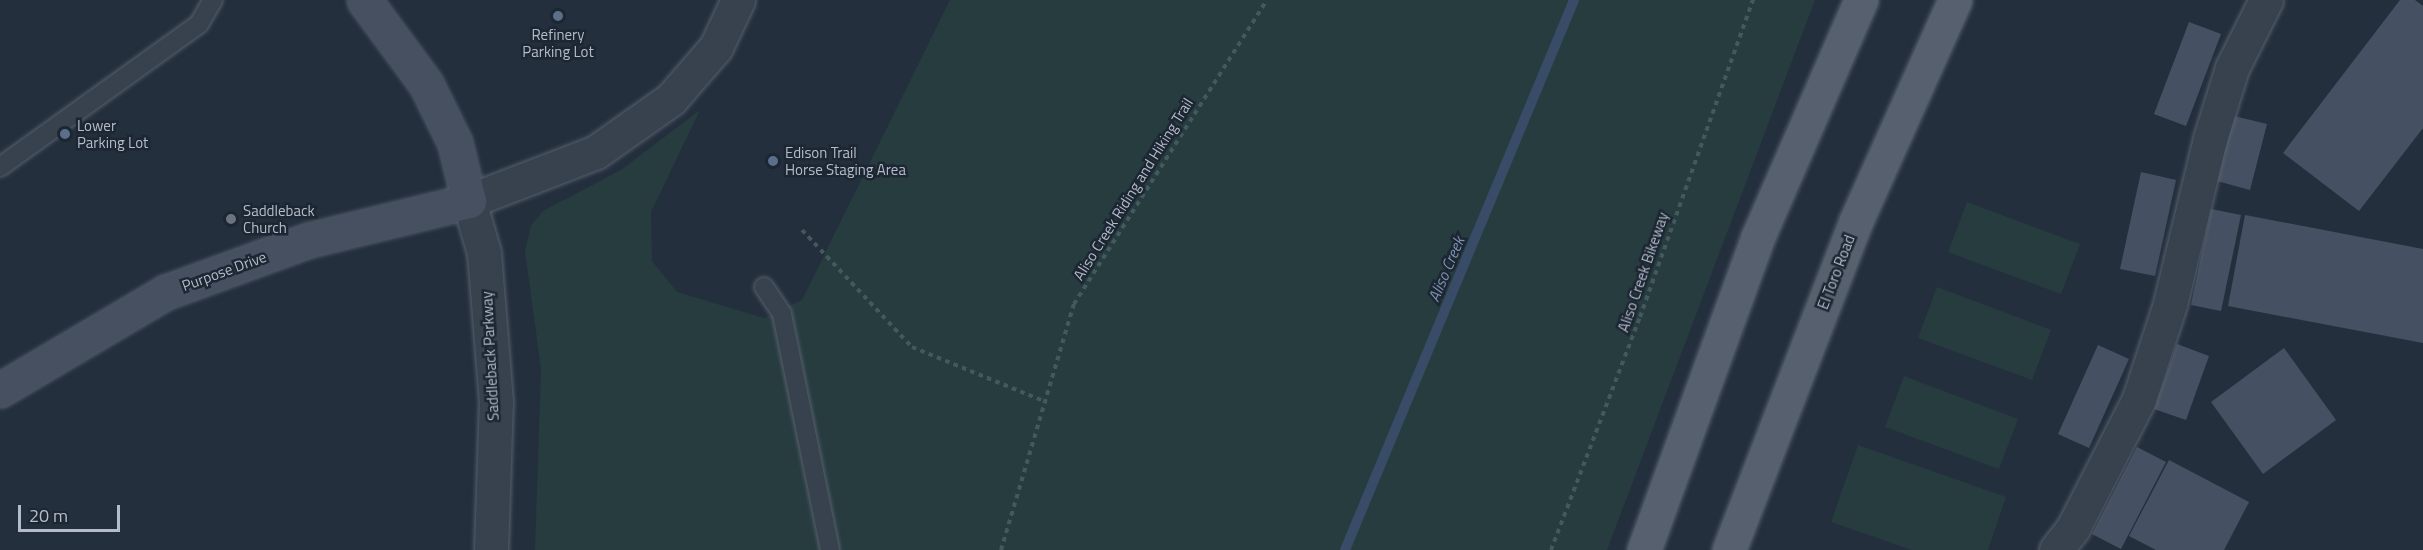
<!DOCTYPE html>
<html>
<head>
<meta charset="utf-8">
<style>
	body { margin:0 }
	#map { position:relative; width:2423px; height:550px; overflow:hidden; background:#242f3e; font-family:"Titillium Web",sans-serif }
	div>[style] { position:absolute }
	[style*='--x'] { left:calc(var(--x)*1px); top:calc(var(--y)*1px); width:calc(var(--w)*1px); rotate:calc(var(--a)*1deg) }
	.green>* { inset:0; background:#263c3f }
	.stream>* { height:10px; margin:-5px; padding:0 5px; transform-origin:5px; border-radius:5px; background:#394c67 }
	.building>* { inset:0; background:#455162 }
	.path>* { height:4px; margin-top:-2px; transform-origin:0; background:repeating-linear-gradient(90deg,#44595c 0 4.5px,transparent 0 9px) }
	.roads { filter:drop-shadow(0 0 2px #565f6c) drop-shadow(0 0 2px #565f6c) }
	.service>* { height:18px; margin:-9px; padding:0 9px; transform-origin:9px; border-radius:9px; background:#38414e }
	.minor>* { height:33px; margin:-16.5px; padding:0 16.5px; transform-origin:16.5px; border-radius:16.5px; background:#38414e }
	.tertiary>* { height:33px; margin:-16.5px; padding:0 16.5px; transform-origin:16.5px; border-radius:16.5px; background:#38414e }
	.secondary>* { height:33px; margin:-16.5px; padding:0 16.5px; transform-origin:16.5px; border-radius:16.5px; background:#465061 }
	.primary>* { height:33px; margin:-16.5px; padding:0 16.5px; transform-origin:16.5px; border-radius:16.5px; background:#56606e }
	.dots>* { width:16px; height:16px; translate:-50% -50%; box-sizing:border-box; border:3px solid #1d2633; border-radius:50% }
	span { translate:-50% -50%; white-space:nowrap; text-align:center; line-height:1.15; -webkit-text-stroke:5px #1d2633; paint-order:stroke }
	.poi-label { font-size:15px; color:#b4bcc9 }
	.left { translate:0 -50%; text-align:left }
	.street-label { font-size:15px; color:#b4bcc9 }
	.water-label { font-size:16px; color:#7c92b1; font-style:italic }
	.scale { position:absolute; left:18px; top:505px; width:102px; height:27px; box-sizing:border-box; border:3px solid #b4bcc9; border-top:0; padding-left:8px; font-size:18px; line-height:21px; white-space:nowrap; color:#b4bcc9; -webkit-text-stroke:4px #1d2633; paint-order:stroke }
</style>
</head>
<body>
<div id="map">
	<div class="green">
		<i style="clip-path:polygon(950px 0,1815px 0,1607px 550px,535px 550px,541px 369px,525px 251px,531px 225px,543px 211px,621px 170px,700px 110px,651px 212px,652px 261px,677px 292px,764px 318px,802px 300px)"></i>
		<i style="clip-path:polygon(1967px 202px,2080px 244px,2061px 294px,1948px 252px)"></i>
		<i style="clip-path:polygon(1937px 287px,2051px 330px,2032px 380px,1918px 338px)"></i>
		<i style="clip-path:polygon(1904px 376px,2018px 419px,1999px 469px,1885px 427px)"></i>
		<i style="clip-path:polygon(1858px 445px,2006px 497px,1988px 550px,1912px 550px,1831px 522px)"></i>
	</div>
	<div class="stream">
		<i style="--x:1345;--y:550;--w:596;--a:-67.39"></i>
	</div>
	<div class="building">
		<i style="clip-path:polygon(2400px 0,2415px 0,2423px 6px,2423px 128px,2359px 211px,2283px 153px)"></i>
		<i style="clip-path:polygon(2189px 22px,2221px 34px,2186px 126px,2154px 114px)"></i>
		<i style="clip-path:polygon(2234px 116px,2267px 124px,2250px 190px,2217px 181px)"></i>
		<i style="clip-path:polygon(2141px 172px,2176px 180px,2155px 276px,2120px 269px)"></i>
		<i style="clip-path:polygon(2211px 209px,2241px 215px,2221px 311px,2191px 305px)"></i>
		<i style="clip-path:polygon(2245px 215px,2423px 249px,2423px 343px,2228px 306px)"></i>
		<i style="clip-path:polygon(2177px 344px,2209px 356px,2186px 420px,2154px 409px)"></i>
		<i style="clip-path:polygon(2098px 345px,2129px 359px,2089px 448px,2058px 434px)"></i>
		<i style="clip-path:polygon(2284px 348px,2336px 420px,2263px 474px,2211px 402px)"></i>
		<i style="clip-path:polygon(2137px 447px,2166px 462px,2121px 549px,2092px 534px)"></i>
		<i style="clip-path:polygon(2169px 460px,2249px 502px,2224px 550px,2156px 550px,2129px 536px)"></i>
	</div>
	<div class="path">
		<i style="--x:802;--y:230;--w:161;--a:46.8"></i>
		<i style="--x:912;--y:347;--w:145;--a:22.3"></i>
		<i style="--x:1001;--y:550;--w:257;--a:-73.5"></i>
		<i style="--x:1074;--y:304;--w:360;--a:-57.6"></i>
		<i style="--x:1551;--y:550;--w:249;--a:-69.1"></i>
		<i style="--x:1640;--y:317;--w:337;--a:-70.4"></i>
	</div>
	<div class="roads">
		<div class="service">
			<i style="--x:0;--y:167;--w:245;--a:-35.7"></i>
			<i style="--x:199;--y:24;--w:28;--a:-60"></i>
			<i style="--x:764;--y:287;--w:32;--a:56"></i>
			<i style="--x:782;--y:314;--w:241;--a:78.5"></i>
		</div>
		<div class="minor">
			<i style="--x:2056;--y:550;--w:28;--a:-52"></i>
			<i style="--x:2073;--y:528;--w:145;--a:-62.9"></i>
			<i style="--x:2139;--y:399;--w:100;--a:-71.9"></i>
			<i style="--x:2170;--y:304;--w:170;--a:-76.4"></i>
			<i style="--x:2210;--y:139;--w:74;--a:-72.8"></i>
			<i style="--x:2232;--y:68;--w:76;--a:-63.4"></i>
		</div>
		<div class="tertiary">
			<i style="--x:491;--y:550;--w:148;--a:-88.1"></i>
			<i style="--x:496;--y:402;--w:149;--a:-94.6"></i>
			<i style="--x:484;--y:253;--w:54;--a:-106.1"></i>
			<i style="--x:469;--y:201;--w:136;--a:-21.1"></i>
			<i style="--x:596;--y:152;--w:92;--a:-35.2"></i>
			<i style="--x:671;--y:99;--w:69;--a:-49.1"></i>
			<i style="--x:716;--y:47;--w:52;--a:-64.9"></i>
		</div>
		<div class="secondary">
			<i style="--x:0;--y:390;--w:193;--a:-30.6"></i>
			<i style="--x:166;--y:292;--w:152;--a:-20"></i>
			<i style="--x:309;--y:240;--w:165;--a:-13.7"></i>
			<i style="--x:469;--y:201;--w:60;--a:-103.6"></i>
			<i style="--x:455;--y:143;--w:66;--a:-116.2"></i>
			<i style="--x:426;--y:84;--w:104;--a:-126.4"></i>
		</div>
		<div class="primary">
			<i style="--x:1644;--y:550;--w:331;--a:-70"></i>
			<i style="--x:1757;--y:239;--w:261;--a:-66.5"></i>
			<i style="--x:1729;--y:550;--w:353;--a:-68.9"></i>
			<i style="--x:1856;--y:221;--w:242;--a:-65.9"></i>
		</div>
	</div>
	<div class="dots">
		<i style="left:558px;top:16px;background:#5c6f8a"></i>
		<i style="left:65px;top:134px;background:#5c6f8a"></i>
		<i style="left:773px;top:161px;background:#5c6f8a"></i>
		<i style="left:231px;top:219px;background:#6b7280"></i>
	</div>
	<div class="poi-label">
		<span style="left:558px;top:43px">Refinery<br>Parking Lot</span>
		<span class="left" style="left:77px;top:134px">Lower<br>Parking Lot</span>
		<span class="left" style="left:785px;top:161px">Edison Trail<br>Horse Staging Area</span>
		<span class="left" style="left:243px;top:219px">Saddleback<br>Church</span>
	</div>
	<div class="street-label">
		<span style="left:1133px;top:189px;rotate:-58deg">Aliso Creek Riding and Hiking Trail</span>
		<span style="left:224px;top:271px;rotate:-20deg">Purpose Drive</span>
		<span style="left:1643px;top:272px;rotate:-71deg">Aliso Creek Bikeway</span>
		<span style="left:1836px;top:272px;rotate:-69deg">El Toro Road</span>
		<span style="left:490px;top:356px;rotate:-93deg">Saddleback Parkway</span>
	</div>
	<div class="water-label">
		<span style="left:1446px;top:269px;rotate:-67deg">Aliso Creek</span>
	</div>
	<div class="scale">20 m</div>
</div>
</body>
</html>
